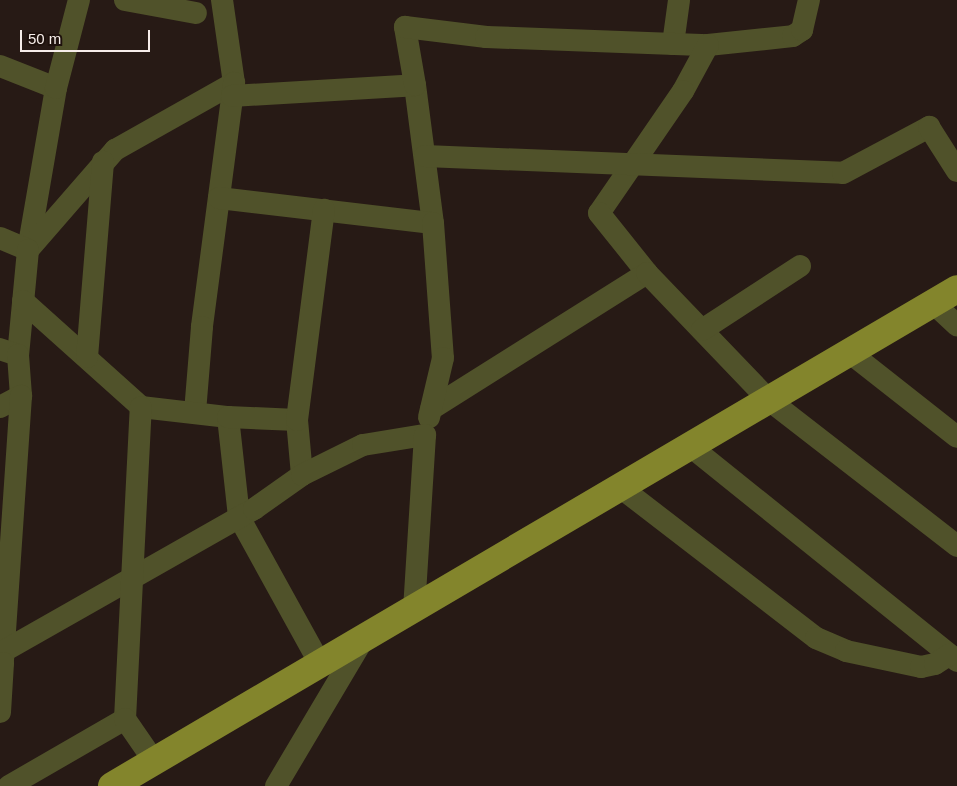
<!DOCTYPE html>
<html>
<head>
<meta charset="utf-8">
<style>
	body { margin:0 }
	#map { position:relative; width:957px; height:786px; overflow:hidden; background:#271a15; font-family:Helvetica,sans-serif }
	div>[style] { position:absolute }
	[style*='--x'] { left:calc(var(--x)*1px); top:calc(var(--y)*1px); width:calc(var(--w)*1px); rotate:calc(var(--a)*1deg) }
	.minor>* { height:22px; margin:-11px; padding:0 11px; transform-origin:11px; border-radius:11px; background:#50522a }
	.major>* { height:28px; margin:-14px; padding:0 14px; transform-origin:14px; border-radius:14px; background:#83852c }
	span { translate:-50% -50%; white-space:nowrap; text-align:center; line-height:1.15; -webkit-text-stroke:4.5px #1e110c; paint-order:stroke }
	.scale { position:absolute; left:20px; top:30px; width:130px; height:22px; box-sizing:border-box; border:2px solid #f6ede9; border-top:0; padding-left:6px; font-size:15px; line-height:18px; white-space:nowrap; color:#f6ede9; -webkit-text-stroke:4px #1e110c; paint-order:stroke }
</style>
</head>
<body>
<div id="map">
	<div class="minor">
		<i style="--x:125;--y:0;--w:72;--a:10.4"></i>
		<i style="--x:222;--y:0;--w:84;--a:81.8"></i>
		<i style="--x:673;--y:44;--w:44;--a:-82.2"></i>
		<i style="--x:708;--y:45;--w:85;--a:-6"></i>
		<i style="--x:793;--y:36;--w:11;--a:-34"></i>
		<i style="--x:802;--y:30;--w:31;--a:-77"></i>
		<i style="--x:0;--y:66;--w:60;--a:21.4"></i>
		<i style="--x:56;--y:88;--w:164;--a:99.8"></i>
		<i style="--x:28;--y:250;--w:133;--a:-49"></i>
		<i style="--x:115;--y:150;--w:137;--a:-29.4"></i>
		<i style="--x:234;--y:83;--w:246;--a:97.5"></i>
		<i style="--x:202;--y:327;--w:86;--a:94.7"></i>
		<i style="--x:415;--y:85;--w:139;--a:82.6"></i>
		<i style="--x:56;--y:88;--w:91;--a:-75.4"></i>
		<i style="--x:232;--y:96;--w:183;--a:-3.4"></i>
		<i style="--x:415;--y:85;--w:59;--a:-99.8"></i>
		<i style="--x:405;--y:27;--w:82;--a:7"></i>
		<i style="--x:486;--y:37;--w:222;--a:2.1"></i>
		<i style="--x:708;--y:45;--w:52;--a:118.5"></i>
		<i style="--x:683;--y:91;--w:148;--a:124.5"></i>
		<i style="--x:599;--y:213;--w:77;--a:51.3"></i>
		<i style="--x:647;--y:273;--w:255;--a:147.8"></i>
		<i style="--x:425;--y:156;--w:418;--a:2.3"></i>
		<i style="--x:843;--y:173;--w:98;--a:-28.1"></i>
		<i style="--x:929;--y:127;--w:52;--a:57.5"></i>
		<i style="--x:219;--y:198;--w:215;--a:6.7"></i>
		<i style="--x:433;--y:223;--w:135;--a:85.8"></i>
		<i style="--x:443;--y:358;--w:61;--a:103.3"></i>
		<i style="--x:0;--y:238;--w:30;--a:23"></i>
		<i style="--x:28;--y:250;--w:105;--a:95.4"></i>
		<i style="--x:18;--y:355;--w:19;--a:-162"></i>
		<i style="--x:647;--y:273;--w:176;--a:46.2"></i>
		<i style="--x:769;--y:400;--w:238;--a:37.8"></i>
		<i style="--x:23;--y:301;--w:159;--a:41.9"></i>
		<i style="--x:141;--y:407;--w:88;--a:6.6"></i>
		<i style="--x:228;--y:417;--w:101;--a:83.7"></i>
		<i style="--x:239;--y:517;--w:168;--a:61.1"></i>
		<i style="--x:933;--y:303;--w:33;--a:43"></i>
		<i style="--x:702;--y:330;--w:117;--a:-33.1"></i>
		<i style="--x:849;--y:352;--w:137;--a:38.2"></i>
		<i style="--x:18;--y:355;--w:41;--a:85.8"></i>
		<i style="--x:87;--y:357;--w:196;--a:-85.3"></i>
		<i style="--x:0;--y:407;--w:24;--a:-28"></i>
		<i style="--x:21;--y:396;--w:268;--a:93.9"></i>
		<i style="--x:228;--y:417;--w:69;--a:2.5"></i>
		<i style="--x:690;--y:446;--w:343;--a:38.8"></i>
		<i style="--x:302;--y:475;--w:55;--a:-95.2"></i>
		<i style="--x:297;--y:420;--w:212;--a:-82.7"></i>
		<i style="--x:620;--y:487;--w:247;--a:37.6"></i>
		<i style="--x:816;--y:638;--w:33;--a:23"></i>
		<i style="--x:846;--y:651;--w:77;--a:12"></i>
		<i style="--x:921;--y:667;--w:14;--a:-12"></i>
		<i style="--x:935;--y:664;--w:17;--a:-33"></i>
		<i style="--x:4;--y:651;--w:288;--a:-29.6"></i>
		<i style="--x:254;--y:509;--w:59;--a:-35.3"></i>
		<i style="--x:302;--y:475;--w:68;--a:-26.2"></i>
		<i style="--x:363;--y:445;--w:63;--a:-9.2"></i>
		<i style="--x:425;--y:435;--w:173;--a:93.6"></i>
		<i style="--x:0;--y:712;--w:49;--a:-86.5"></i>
		<i style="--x:125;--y:719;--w:312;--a:-87.1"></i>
		<i style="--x:9;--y:786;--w:134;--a:-30"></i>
		<i style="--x:125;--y:719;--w:51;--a:55.4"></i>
		<i style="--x:276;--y:786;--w:172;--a:-59.3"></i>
	</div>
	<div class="major">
		<i style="--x:112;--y:786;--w:980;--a:-30.46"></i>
	</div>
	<div class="scale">50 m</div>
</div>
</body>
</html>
